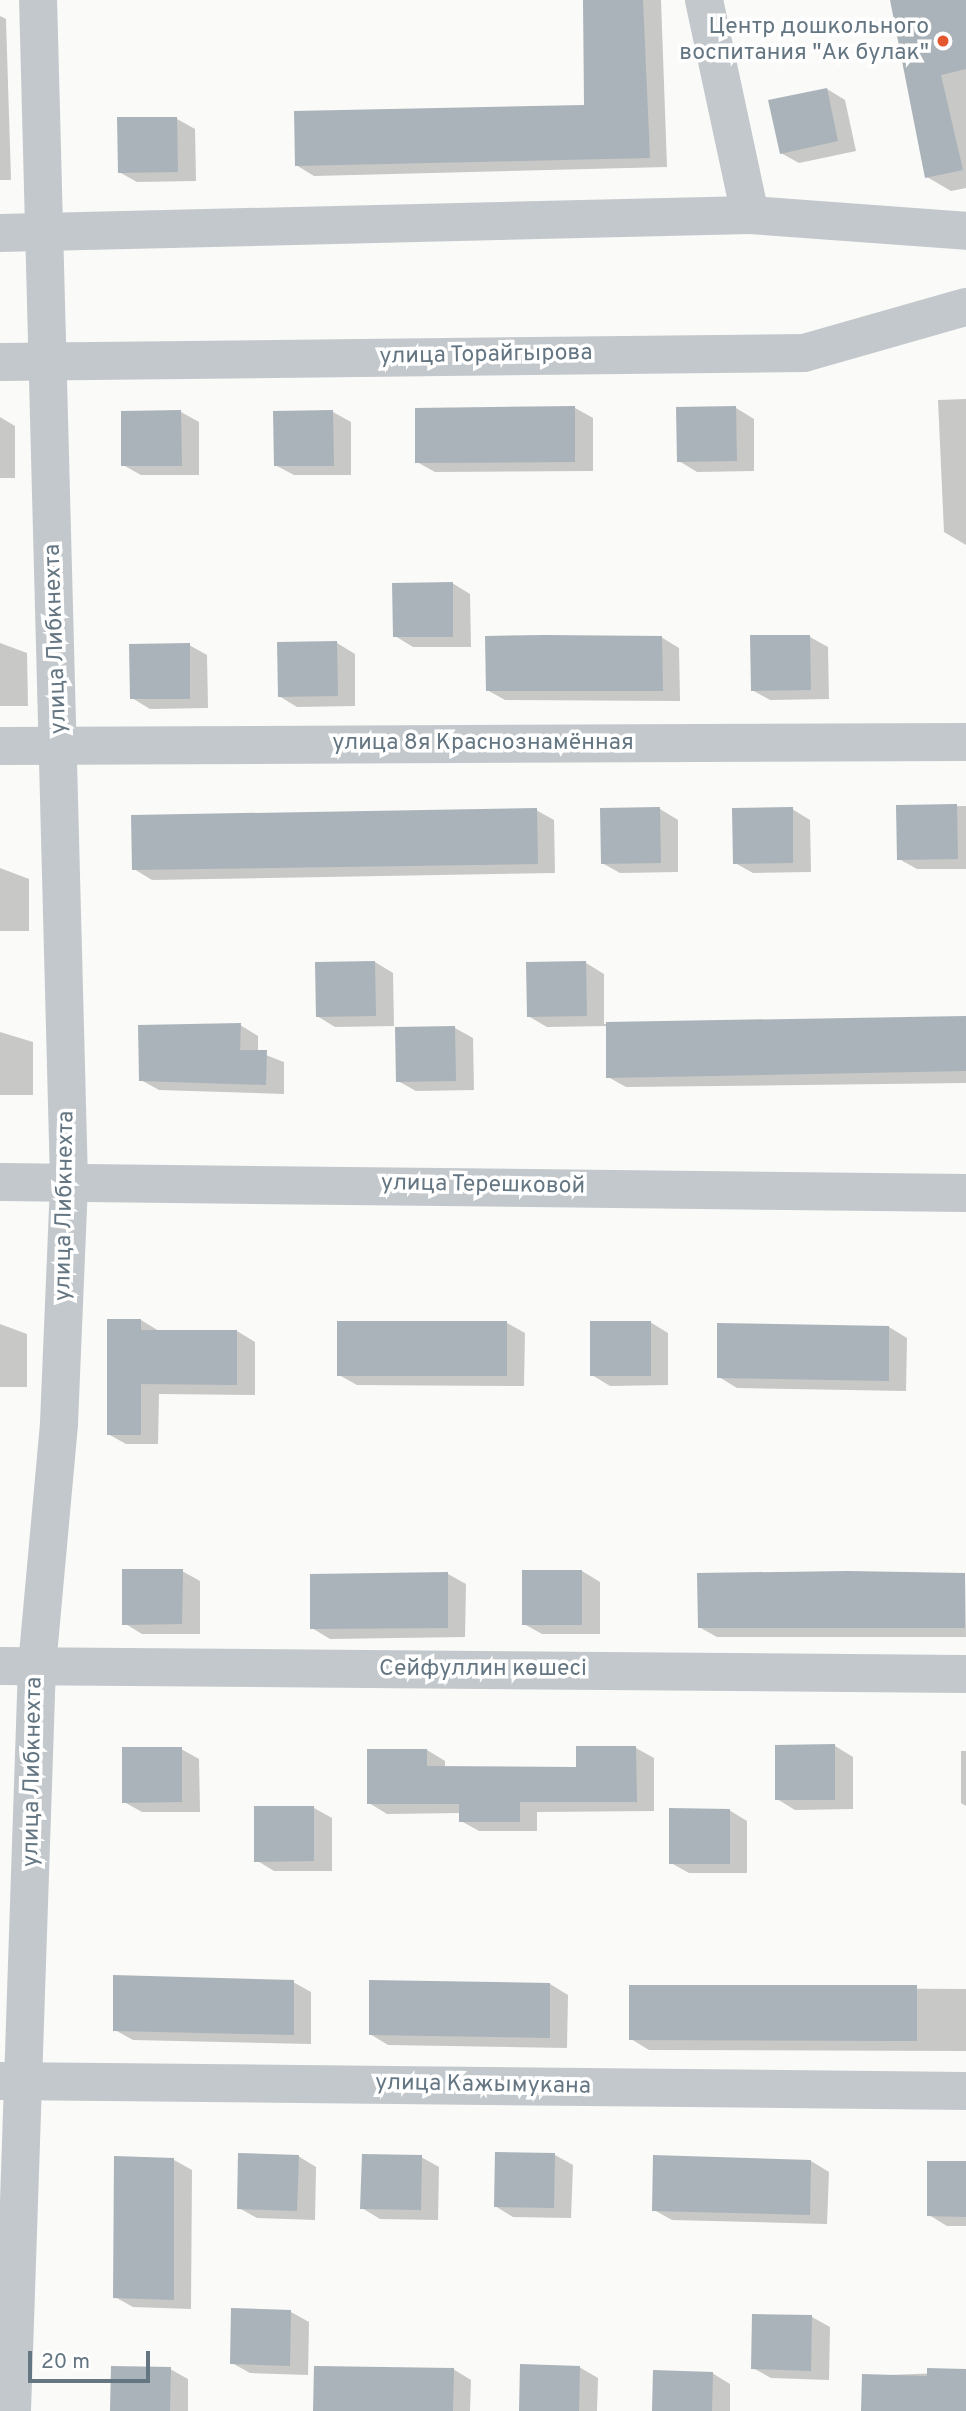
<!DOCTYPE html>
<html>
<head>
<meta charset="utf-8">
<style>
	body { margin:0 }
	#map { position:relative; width:966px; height:2411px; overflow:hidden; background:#fafaf8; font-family:Overpass,sans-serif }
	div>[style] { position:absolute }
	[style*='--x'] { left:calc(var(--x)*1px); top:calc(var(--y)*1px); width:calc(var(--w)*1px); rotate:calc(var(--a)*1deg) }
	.shadow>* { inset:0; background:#0003 }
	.building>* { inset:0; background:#aab3b9 }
	.minor>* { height:38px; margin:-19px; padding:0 19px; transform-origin:19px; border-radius:19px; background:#c3c8cc }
	.dots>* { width:19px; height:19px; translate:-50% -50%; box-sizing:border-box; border:4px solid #fff; border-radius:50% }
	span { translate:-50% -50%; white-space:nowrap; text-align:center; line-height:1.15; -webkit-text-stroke:7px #fff; paint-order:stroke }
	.poi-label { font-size:23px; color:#657683 }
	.right { translate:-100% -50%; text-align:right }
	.street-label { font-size:23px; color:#657683 }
	.scale { position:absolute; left:28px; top:2351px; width:122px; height:32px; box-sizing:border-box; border:4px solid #657683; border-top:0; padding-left:9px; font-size:21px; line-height:24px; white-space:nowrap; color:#657683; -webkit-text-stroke:5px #fff; paint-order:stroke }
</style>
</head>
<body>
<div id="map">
	<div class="shadow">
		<i style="clip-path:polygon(585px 0,661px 0,667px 167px,314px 176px,296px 165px,586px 106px)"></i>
		<i style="clip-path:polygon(892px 0,966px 0,966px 188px,951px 191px,927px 177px)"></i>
		<i style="clip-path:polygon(0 16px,6px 19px,11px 180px,0 180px)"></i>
		<i style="clip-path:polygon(827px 89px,845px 100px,856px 151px,799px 163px,781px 153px)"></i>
		<i style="clip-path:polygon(177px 119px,195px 129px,196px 181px,137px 182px,119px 172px)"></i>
		<i style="clip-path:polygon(966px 399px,966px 545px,944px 532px,938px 400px)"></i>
		<i style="clip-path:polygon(575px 408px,593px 418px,593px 471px,435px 472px,417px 462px)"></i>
		<i style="clip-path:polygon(736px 408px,754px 419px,754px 471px,697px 472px,679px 461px)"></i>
		<i style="clip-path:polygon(181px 412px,199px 422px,199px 475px,141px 475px,123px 465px)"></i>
		<i style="clip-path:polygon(333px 412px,351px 422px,351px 475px,294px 475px,275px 465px)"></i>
		<i style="clip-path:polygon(0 417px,15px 426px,15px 478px,0 478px)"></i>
		<i style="clip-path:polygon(452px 583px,470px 594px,471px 647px,413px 647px,395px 636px)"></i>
		<i style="clip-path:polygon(661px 637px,679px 648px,680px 701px,505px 700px,487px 690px)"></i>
		<i style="clip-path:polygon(810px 637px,828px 647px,829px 699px,770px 700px,752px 690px)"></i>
		<i style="clip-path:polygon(0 643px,27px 653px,28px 706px,0 706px)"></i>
		<i style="clip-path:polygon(337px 643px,355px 654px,355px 706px,297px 707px,279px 696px)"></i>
		<i style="clip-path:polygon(189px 645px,207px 655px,208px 708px,150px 709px,132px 698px)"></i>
		<i style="clip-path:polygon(966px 806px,966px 869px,917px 869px,899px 859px,898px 807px)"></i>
		<i style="clip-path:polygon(660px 809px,678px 820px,678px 872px,620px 873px,602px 863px)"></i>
		<i style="clip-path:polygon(792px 809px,810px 820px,811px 872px,753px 873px,735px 863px)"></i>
		<i style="clip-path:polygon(536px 810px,554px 820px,555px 873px,152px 880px,134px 869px)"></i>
		<i style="clip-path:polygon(0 868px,29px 879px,29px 931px,0 931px)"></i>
		<i style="clip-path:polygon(375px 962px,393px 973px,394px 1026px,335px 1027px,317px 1016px)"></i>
		<i style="clip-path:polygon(586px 963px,604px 974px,604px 1024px,966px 1020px,966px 1083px,626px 1087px,608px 1077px,608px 1026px,547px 1027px,528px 1016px)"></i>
		<i style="clip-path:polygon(240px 1025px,258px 1036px,258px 1052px,284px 1062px,284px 1094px,159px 1090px,141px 1080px)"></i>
		<i style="clip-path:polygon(455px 1028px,473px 1038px,474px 1090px,416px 1091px,398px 1081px,397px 1029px)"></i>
		<i style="clip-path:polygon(0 1032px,33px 1042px,33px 1095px,0 1095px)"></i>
		<i style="clip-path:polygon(141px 1320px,159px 1331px,237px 1331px,255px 1342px,255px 1395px,159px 1394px,158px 1444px,126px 1444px,108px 1434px)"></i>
		<i style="clip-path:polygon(650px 1322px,668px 1333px,668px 1385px,610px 1386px,592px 1375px)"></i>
		<i style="clip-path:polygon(507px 1323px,525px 1333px,524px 1386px,357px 1385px,339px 1375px)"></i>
		<i style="clip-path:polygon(0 1324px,27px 1334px,27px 1387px,0 1387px)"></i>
		<i style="clip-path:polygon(889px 1327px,907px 1338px,906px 1391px,737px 1388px,719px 1377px)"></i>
		<i style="clip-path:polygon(182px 1571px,200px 1581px,200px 1634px,142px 1634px,124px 1623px)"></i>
		<i style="clip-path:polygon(582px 1571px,600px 1582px,600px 1634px,542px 1634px,524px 1624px)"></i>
		<i style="clip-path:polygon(448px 1574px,466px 1584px,465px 1637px,330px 1639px,312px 1628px)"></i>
		<i style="clip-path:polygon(965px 1575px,966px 1637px,717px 1637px,699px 1627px)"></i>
		<i style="clip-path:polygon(835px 1746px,853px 1757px,853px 1809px,795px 1810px,777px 1799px)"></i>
		<i style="clip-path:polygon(636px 1748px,654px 1758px,654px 1811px,537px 1812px,537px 1831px,479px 1831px,461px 1821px,461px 1813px,387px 1814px,369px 1803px,427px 1750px,445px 1761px,445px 1768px,578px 1769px)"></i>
		<i style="clip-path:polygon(181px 1749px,199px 1759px,200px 1812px,142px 1812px,124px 1802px)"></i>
		<i style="clip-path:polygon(961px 1751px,966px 1751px,966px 1806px,961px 1803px)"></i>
		<i style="clip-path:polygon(314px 1808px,332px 1818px,332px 1871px,274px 1871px,256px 1860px)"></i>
		<i style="clip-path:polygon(729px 1810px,747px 1821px,747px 1873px,689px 1873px,671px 1863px)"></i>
		<i style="clip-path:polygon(293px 1982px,311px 1992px,311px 2044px,133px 2040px,115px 2030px)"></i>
		<i style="clip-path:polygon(550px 1984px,568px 1995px,567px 2048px,388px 2045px,370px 2034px)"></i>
		<i style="clip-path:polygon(631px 1987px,966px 1989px,966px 2051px,649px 2050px,631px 2039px)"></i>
		<i style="clip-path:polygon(555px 2155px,573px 2165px,571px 2218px,513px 2217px,495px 2206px)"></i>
		<i style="clip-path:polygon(298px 2156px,316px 2167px,315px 2220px,257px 2218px,239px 2208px)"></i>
		<i style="clip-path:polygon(421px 2157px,439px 2167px,438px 2220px,380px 2219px,362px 2208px)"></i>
		<i style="clip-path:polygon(174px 2160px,192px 2170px,191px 2309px,133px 2307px,115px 2297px)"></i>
		<i style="clip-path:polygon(811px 2161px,829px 2172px,827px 2224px,672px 2220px,654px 2210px)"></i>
		<i style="clip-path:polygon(966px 2163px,966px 2226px,947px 2226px,929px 2215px)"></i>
		<i style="clip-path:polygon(233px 2310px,291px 2312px,309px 2322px,308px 2375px,250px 2373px,232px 2363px)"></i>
		<i style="clip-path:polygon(754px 2315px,812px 2317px,830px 2327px,829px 2380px,771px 2378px,753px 2368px)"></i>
		<i style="clip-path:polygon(579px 2367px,598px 2378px,597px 2411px,520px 2411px)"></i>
		<i style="clip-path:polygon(170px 2369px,188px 2379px,188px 2411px,111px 2411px)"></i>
		<i style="clip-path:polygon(453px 2369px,471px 2380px,470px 2411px,315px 2411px)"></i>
		<i style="clip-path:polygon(966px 2372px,966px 2411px,862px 2411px,863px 2376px)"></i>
		<i style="clip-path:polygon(712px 2373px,730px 2384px,730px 2411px,653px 2411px)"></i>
	</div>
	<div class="building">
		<i style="clip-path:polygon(583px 0,643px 0,650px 158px,295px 166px,294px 111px,584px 105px)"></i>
		<i style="clip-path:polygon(890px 0,966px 0,966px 69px,941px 75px,963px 170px,925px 178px)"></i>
		<i style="clip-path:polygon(827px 88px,838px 141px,780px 154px,768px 100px)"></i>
		<i style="clip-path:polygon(117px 117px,177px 117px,178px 172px,118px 173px)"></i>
		<i style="clip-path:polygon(575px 406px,575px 462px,415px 463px,415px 408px)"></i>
		<i style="clip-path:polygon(736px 406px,737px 461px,677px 462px,676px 407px)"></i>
		<i style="clip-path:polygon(181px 410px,182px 466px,121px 466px,121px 411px)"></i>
		<i style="clip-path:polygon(333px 410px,334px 466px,274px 466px,273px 411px)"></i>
		<i style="clip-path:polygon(453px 582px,453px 637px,393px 637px,392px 583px)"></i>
		<i style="clip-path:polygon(545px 635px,662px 636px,663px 691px,486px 691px,485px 636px)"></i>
		<i style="clip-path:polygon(750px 635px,810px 635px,811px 690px,751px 691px)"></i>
		<i style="clip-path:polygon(337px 641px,338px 696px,278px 697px,277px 642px)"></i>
		<i style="clip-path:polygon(190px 643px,190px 699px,130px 699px,129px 644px)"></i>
		<i style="clip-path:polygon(957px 804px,958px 859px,897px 860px,896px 805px)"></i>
		<i style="clip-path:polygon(660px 807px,661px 863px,601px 864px,600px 808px)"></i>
		<i style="clip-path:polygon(793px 807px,793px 863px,733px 864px,732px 808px)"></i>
		<i style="clip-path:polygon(537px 808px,538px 864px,132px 870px,131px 815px)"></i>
		<i style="clip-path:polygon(375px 961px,376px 1016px,316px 1017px,315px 962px)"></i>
		<i style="clip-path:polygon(586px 961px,587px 1016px,527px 1017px,526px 962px)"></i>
		<i style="clip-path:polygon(966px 1016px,966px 1071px,606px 1078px,606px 1022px)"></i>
		<i style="clip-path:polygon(241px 1023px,240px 1050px,267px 1050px,266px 1085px,139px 1081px,138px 1025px)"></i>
		<i style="clip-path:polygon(455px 1026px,456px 1081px,396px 1082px,395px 1027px)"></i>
		<i style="clip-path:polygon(107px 1319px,141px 1319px,141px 1330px,237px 1330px,237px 1385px,141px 1384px,141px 1435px,107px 1435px)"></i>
		<i style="clip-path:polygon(337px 1321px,507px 1321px,507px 1376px,337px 1376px)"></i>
		<i style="clip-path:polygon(590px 1321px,651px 1321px,651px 1376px,590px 1376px)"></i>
		<i style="clip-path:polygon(717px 1323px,889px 1326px,889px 1381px,717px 1378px)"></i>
		<i style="clip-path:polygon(122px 1569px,183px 1569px,182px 1624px,122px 1625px)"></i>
		<i style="clip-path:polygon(522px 1570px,582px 1570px,582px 1625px,522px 1625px)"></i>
		<i style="clip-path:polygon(847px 1571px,965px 1573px,965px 1628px,698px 1628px,697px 1573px)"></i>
		<i style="clip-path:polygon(448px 1572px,448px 1628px,310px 1629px,310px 1574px)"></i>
		<i style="clip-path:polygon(835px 1744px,835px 1800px,775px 1800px,775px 1745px)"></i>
		<i style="clip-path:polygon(576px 1746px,636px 1746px,637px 1802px,520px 1802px,520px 1822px,459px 1822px,459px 1804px,367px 1804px,367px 1749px,427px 1749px,427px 1766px,576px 1767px)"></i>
		<i style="clip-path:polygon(122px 1747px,182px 1747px,182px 1802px,122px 1803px)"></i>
		<i style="clip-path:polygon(254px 1806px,314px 1806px,314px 1861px,254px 1862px)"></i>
		<i style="clip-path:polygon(669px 1808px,730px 1809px,730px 1864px,669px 1864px)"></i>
		<i style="clip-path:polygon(113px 1975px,294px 1980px,294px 2035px,113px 2031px)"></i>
		<i style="clip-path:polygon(369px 1980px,550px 1983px,550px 2038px,369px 2035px)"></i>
		<i style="clip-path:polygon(629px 1985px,917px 1985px,917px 2041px,629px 2040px)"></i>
		<i style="clip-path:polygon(495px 2152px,555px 2153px,554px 2208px,494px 2207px)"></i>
		<i style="clip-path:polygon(238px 2153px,299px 2155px,297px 2211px,237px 2209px)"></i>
		<i style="clip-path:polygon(362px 2154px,422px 2155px,421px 2210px,360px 2209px)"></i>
		<i style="clip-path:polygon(653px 2155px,811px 2160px,810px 2215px,652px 2211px)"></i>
		<i style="clip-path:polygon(114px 2156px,174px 2158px,174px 2300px,113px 2298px)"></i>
		<i style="clip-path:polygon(927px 2161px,966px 2161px,966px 2217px,927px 2216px)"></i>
		<i style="clip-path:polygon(231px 2308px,291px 2310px,290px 2366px,230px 2364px)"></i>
		<i style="clip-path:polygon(752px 2314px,812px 2315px,811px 2371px,751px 2369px)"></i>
		<i style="clip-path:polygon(520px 2364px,580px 2366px,579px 2411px,519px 2411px)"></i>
		<i style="clip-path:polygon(111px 2366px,171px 2367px,170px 2411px,110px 2411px)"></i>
		<i style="clip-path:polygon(314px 2366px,454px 2368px,453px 2411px,313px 2411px)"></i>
		<i style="clip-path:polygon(927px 2368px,966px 2369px,966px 2411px,861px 2411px,862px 2374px,927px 2376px)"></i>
		<i style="clip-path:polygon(653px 2370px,713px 2372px,712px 2411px,652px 2411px)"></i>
	</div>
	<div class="minor">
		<i style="--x:704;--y:0;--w:220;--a:77.9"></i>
		<i style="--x:0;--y:233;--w:750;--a:-1.37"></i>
		<i style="--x:750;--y:215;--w:217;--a:4.2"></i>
		<i style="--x:0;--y:362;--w:804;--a:-0.64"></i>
		<i style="--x:804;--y:353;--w:168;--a:-15.9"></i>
		<i style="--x:0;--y:746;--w:966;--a:-0.24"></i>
		<i style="--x:0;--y:1182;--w:966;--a:0.65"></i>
		<i style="--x:0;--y:1666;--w:966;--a:0.47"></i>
		<i style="--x:2;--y:2081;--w:964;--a:0.59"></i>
		<i style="--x:12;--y:2411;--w:745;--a:-88.08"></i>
		<i style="--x:37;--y:1666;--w:244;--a:-84.8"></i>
		<i style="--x:59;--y:1423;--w:242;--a:-87.6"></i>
		<i style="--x:69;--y:1181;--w:1181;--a:-91.5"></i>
	</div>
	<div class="dots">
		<i style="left:943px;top:41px;background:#e4572e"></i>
	</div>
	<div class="poi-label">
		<span class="right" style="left:929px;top:41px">Центр дошкольного<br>воспитания "Ак булак"</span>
	</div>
	<div class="street-label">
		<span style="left:486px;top:356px;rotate:-1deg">улица Торайгырова</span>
		<span style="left:57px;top:639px;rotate:-92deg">улица Либкнехта</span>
		<span style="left:483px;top:744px">улица 8я Краснознамённая</span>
		<span style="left:483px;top:1186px;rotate:1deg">улица Терешковой</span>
		<span style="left:66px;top:1206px;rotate:-89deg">улица Либкнехта</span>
		<span style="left:483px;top:1670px">Сейфуллин көшесі</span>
		<span style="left:34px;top:1772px;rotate:-89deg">улица Либкнехта</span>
		<span style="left:483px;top:2086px;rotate:1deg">улица Кажымукана</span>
	</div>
	<div class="scale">20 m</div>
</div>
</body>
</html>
